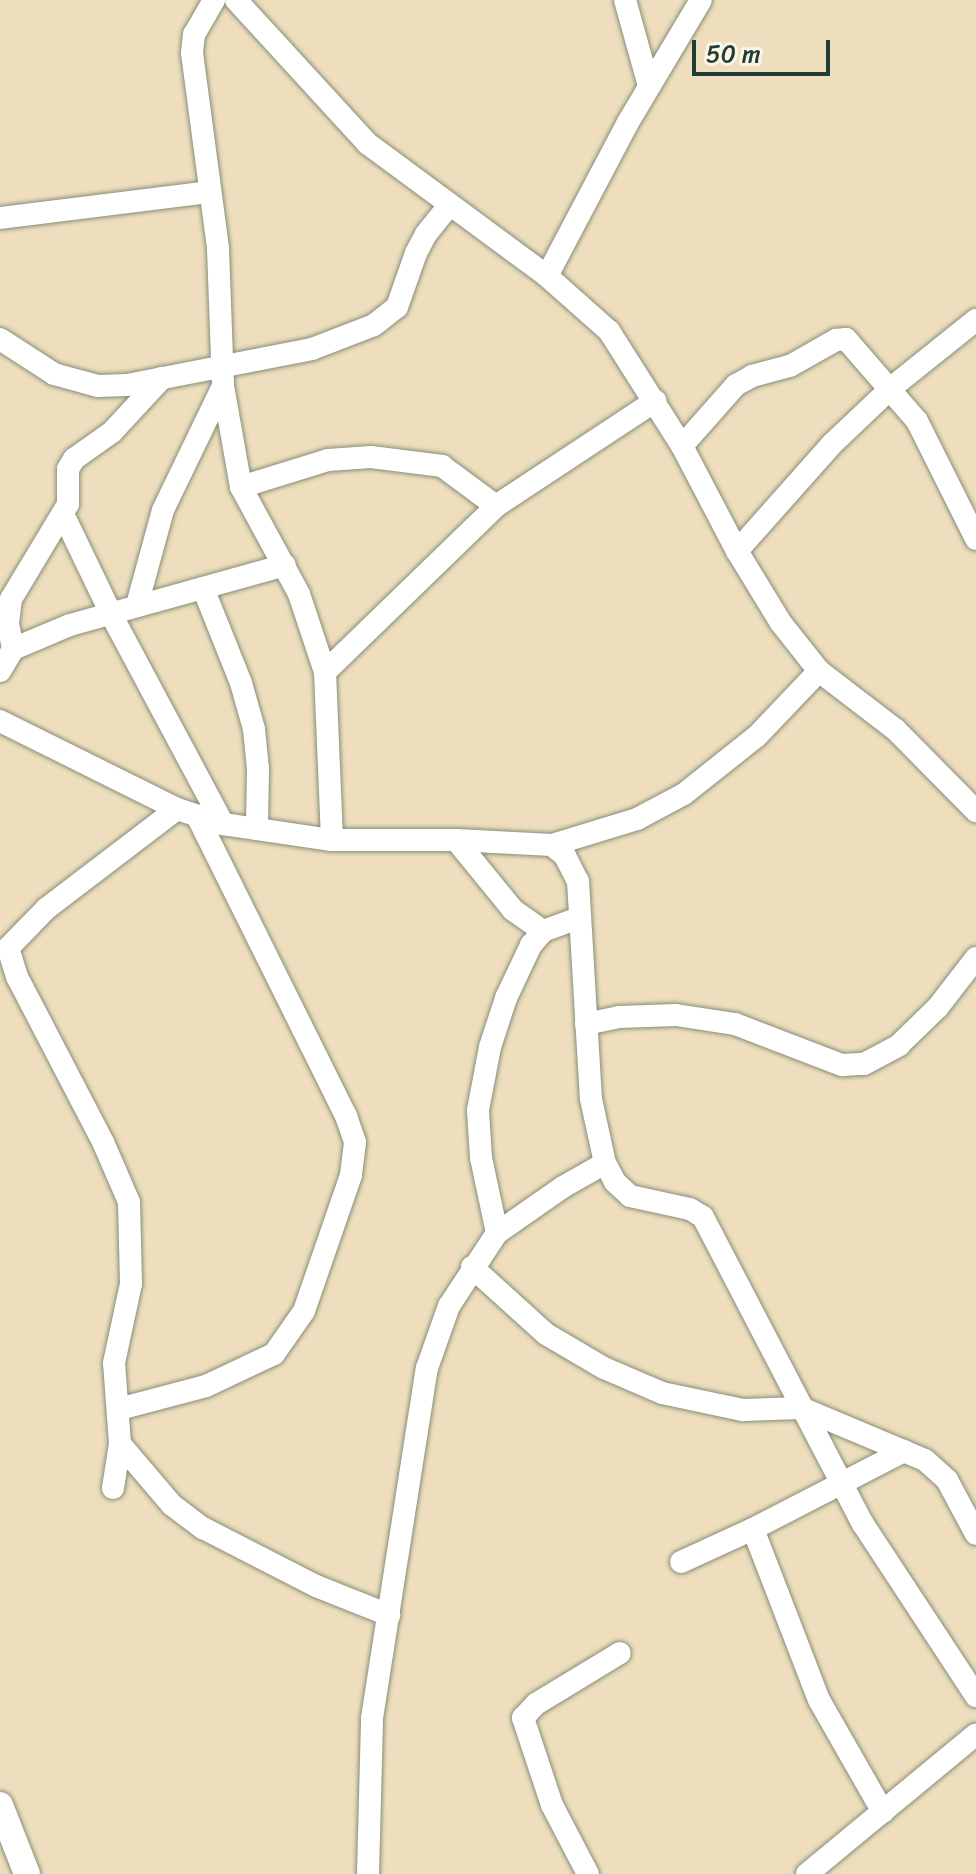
<!DOCTYPE html>
<html>
<head>
<meta charset="utf-8">
<style>
	body { margin:0 }
	#map { position:relative; width:976px; height:1874px; overflow:hidden; background:#eedebd; font-family:Sriracha,sans-serif }
	div>[style] { position:absolute }
	[style*='--x'] { left:calc(var(--x)*1px); top:calc(var(--y)*1px); width:calc(var(--w)*1px); rotate:calc(var(--a)*1deg) }
	.roads { filter:drop-shadow(0 0 2px #868e78) drop-shadow(0 0 2px #868e78) }
	.minor>* { height:22px; margin:-11px; padding:0 11px; transform-origin:11px; border-radius:11px; background:#fff }
	.tertiary>* { height:26px; margin:-13px; padding:0 13px; transform-origin:13px; border-radius:13px; background:#fff }
	span { translate:-50% -50%; white-space:nowrap; text-align:center; line-height:1.15; -webkit-text-stroke:6px #fcf5e5; paint-order:stroke }
	.scale { position:absolute; left:692px; top:40px; width:138px; height:36px; box-sizing:border-box; border:4px solid #1f3d34; border-top:0; padding-left:10px; font-size:24px; line-height:28px; white-space:nowrap; color:#1f3d34; -webkit-text-stroke:6px #fcf5e5; paint-order:stroke }
</style>
</head>
<body>
<div id="map">
	<div class="roads">
		<div class="minor">
			<i style="--x:214;--y:0;--w:39;--a:120"></i>
			<i style="--x:194;--y:34;--w:19;--a:96"></i>
			<i style="--x:192;--y:53;--w:198;--a:82.4"></i>
			<i style="--x:218;--y:249;--w:137;--a:87.9"></i>
			<i style="--x:223;--y:386;--w:103;--a:79.9"></i>
			<i style="--x:241;--y:487;--w:122;--a:61.5"></i>
			<i style="--x:299;--y:594;--w:82;--a:71.6"></i>
			<i style="--x:325;--y:672;--w:168;--a:87.6"></i>
			<i style="--x:236;--y:0;--w:195;--a:47.5"></i>
			<i style="--x:368;--y:144;--w:222;--a:36.4"></i>
			<i style="--x:547;--y:276;--w:83;--a:41.6"></i>
			<i style="--x:609;--y:331;--w:136;--a:57.6"></i>
			<i style="--x:682;--y:446;--w:119;--a:62.4"></i>
			<i style="--x:737;--y:551;--w:84;--a:58.6"></i>
			<i style="--x:781;--y:623;--w:61;--a:51.6"></i>
			<i style="--x:819;--y:671;--w:97;--a:37.5"></i>
			<i style="--x:896;--y:730;--w:114;--a:45.4"></i>
			<i style="--x:625;--y:0;--w:89;--a:74.4"></i>
			<i style="--x:0;--y:218;--w:211;--a:-7.1"></i>
			<i style="--x:547;--y:276;--w:172;--a:-62.2"></i>
			<i style="--x:627;--y:124;--w:144;--a:-59.2"></i>
			<i style="--x:0;--y:339;--w:64;--a:32.9"></i>
			<i style="--x:54;--y:374;--w:46;--a:15.3"></i>
			<i style="--x:98;--y:386;--w:29;--a:-2"></i>
			<i style="--x:127;--y:385;--w:188;--a:-11"></i>
			<i style="--x:312;--y:349;--w:66;--a:-21.2"></i>
			<i style="--x:374;--y:325;--w:29;--a:-38"></i>
			<i style="--x:397;--y:307;--w:57;--a:-70.6"></i>
			<i style="--x:416;--y:253;--w:21;--a:-62"></i>
			<i style="--x:426;--y:234;--w:36;--a:-51"></i>
			<i style="--x:682;--y:446;--w:81;--a:-48.5"></i>
			<i style="--x:736;--y:385;--w:18;--a:-29"></i>
			<i style="--x:752;--y:376;--w:39;--a:-15"></i>
			<i style="--x:790;--y:366;--w:53;--a:-29.5"></i>
			<i style="--x:836;--y:340;--w:10;--a:-6"></i>
			<i style="--x:846;--y:339;--w:108;--a:49.1"></i>
			<i style="--x:917;--y:421;--w:132;--a:63.4"></i>
			<i style="--x:241;--y:487;--w:91;--a:-17.2"></i>
			<i style="--x:328;--y:460;--w:43;--a:-4"></i>
			<i style="--x:371;--y:457;--w:72;--a:7.2"></i>
			<i style="--x:442;--y:466;--w:67;--a:36.5"></i>
			<i style="--x:63;--y:514;--w:113;--a:64.3"></i>
			<i style="--x:112;--y:616;--w:236;--a:61.9"></i>
			<i style="--x:737;--y:551;--w:142;--a:-48.4"></i>
			<i style="--x:831;--y:445;--w:83;--a:-43.5"></i>
			<i style="--x:891;--y:388;--w:109;--a:-38.7"></i>
			<i style="--x:203;--y:588;--w:102;--a:68.2"></i>
			<i style="--x:241;--y:683;--w:48;--a:74.2"></i>
			<i style="--x:254;--y:729;--w:40;--a:84.3"></i>
			<i style="--x:258;--y:769;--w:60;--a:91"></i>
			<i style="--x:137;--y:605;--w:98;--a:-74.7"></i>
			<i style="--x:163;--y:510;--w:138;--a:-64.2"></i>
			<i style="--x:13;--y:649;--w:62;--a:-22.8"></i>
			<i style="--x:70;--y:625;--w:223;--a:-15.6"></i>
			<i style="--x:0;--y:671;--w:26;--a:-59"></i>
			<i style="--x:13;--y:649;--w:26;--a:-101"></i>
			<i style="--x:8;--y:623;--w:24;--a:-83"></i>
			<i style="--x:11;--y:599;--w:111;--a:-59"></i>
			<i style="--x:68;--y:504;--w:35;--a:-90"></i>
			<i style="--x:68;--y:469;--w:12;--a:-59"></i>
			<i style="--x:74;--y:459;--w:47;--a:-35.4"></i>
			<i style="--x:112;--y:432;--w:74;--a:-47.2"></i>
			<i style="--x:325;--y:672;--w:238;--a:-44.1"></i>
			<i style="--x:496;--y:506;--w:191;--a:-33.4"></i>
			<i style="--x:0;--y:721;--w:198;--a:26.4"></i>
			<i style="--x:177;--y:809;--w:48;--a:18.1"></i>
			<i style="--x:223;--y:824;--w:110;--a:8.4"></i>
			<i style="--x:332;--y:840;--w:124;--a:0"></i>
			<i style="--x:456;--y:840;--w:96;--a:3"></i>
			<i style="--x:552;--y:845;--w:17;--a:40"></i>
			<i style="--x:565;--y:856;--w:28;--a:63"></i>
			<i style="--x:578;--y:881;--w:218;--a:86.6"></i>
			<i style="--x:591;--y:1099;--w:66;--a:77.7"></i>
			<i style="--x:605;--y:1163;--w:21;--a:62"></i>
			<i style="--x:615;--y:1182;--w:21;--a:43"></i>
			<i style="--x:630;--y:1196;--w:61;--a:12.2"></i>
			<i style="--x:690;--y:1209;--w:15;--a:32"></i>
			<i style="--x:703;--y:1217;--w:346;--a:62.5"></i>
			<i style="--x:863;--y:1524;--w:206;--a:56.7"></i>
			<i style="--x:456;--y:840;--w:90;--a:50.8"></i>
			<i style="--x:513;--y:910;--w:37;--a:35"></i>
			<i style="--x:552;--y:845;--w:89;--a:-17"></i>
			<i style="--x:637;--y:819;--w:53;--a:-28"></i>
			<i style="--x:684;--y:794;--w:93;--a:-38.5"></i>
			<i style="--x:757;--y:736;--w:90;--a:-46.4"></i>
			<i style="--x:586;--y:1024;--w:34;--a:-12"></i>
			<i style="--x:619;--y:1017;--w:57;--a:-2"></i>
			<i style="--x:676;--y:1015;--w:60;--a:8.7"></i>
			<i style="--x:735;--y:1024;--w:115;--a:21"></i>
			<i style="--x:842;--y:1065;--w:22;--a:-3"></i>
			<i style="--x:864;--y:1064;--w:40;--a:-28"></i>
			<i style="--x:899;--y:1045;--w:54;--a:-44.3"></i>
			<i style="--x:938;--y:1007;--w:62;--a:-52.2"></i>
			<i style="--x:497;--y:1233;--w:77;--a:-102"></i>
			<i style="--x:481;--y:1158;--w:48;--a:-93.6"></i>
			<i style="--x:478;--y:1110;--w:64;--a:-79.2"></i>
			<i style="--x:490;--y:1047;--w:52;--a:-71.9"></i>
			<i style="--x:506;--y:998;--w:59;--a:-64.7"></i>
			<i style="--x:531;--y:945;--w:18;--a:-49"></i>
			<i style="--x:543;--y:931;--w:38;--a:-20"></i>
			<i style="--x:472;--y:1267;--w:100;--a:42.2"></i>
			<i style="--x:546;--y:1334;--w:67;--a:30.4"></i>
			<i style="--x:604;--y:1368;--w:63;--a:23.3"></i>
			<i style="--x:662;--y:1393;--w:83;--a:11.9"></i>
			<i style="--x:743;--y:1410;--w:58;--a:-2"></i>
			<i style="--x:801;--y:1408;--w:134;--a:22.8"></i>
			<i style="--x:925;--y:1460;--w:30;--a:42"></i>
			<i style="--x:947;--y:1480;--w:61;--a:61.8"></i>
			<i style="--x:119;--y:1409;--w:90;--a:-14.8"></i>
			<i style="--x:206;--y:1386;--w:75;--a:-25.2"></i>
			<i style="--x:274;--y:1354;--w:52;--a:-55.1"></i>
			<i style="--x:304;--y:1311;--w:144;--a:-70.9"></i>
			<i style="--x:351;--y:1175;--w:33;--a:-83"></i>
			<i style="--x:355;--y:1142;--w:28;--a:-109"></i>
			<i style="--x:346;--y:1116;--w:335;--a:-116.4"></i>
			<i style="--x:120;--y:1444;--w:80;--a:49.6"></i>
			<i style="--x:172;--y:1505;--w:39;--a:37"></i>
			<i style="--x:203;--y:1528;--w:127;--a:27.2"></i>
			<i style="--x:316;--y:1586;--w:79;--a:21.7"></i>
			<i style="--x:113;--y:1488;--w:45;--a:-81"></i>
			<i style="--x:120;--y:1444;--w:81;--a:-94.2"></i>
			<i style="--x:114;--y:1363;--w:81;--a:-77.9"></i>
			<i style="--x:131;--y:1284;--w:82;--a:-91.4"></i>
			<i style="--x:129;--y:1202;--w:65;--a:-113.4"></i>
			<i style="--x:103;--y:1142;--w:186;--a:-117.5"></i>
			<i style="--x:17;--y:977;--w:30;--a:-107"></i>
			<i style="--x:8;--y:948;--w:56;--a:-45.7"></i>
			<i style="--x:47;--y:908;--w:163;--a:-37.3"></i>
			<i style="--x:753;--y:1529;--w:183;--a:68.9"></i>
			<i style="--x:819;--y:1700;--w:129;--a:60.3"></i>
			<i style="--x:681;--y:1562;--w:79;--a:-24.6"></i>
			<i style="--x:753;--y:1529;--w:170;--a:-27.3"></i>
			<i style="--x:368;--y:1874;--w:156;--a:-88.5"></i>
			<i style="--x:372;--y:1718;--w:354;--a:-81.1"></i>
			<i style="--x:427;--y:1368;--w:66;--a:-70.5"></i>
			<i style="--x:449;--y:1306;--w:87;--a:-56.7"></i>
			<i style="--x:497;--y:1233;--w:80;--a:-34.9"></i>
			<i style="--x:563;--y:1187;--w:48;--a:-29.7"></i>
			<i style="--x:588;--y:1874;--w:78;--a:-117.6"></i>
			<i style="--x:552;--y:1805;--w:92;--a:-108.4"></i>
			<i style="--x:523;--y:1718;--w:19;--a:-47"></i>
			<i style="--x:536;--y:1704;--w:98;--a:-31.3"></i>
			<i style="--x:807;--y:1874;--w:219;--a:-39.6"></i>
		</div>
		<div class="tertiary">
			<i style="--x:0;--y:1805;--w:74;--a:68.6"></i>
		</div>
	</div>
	<div class="scale">50 m</div>
</div>
</body>
</html>
